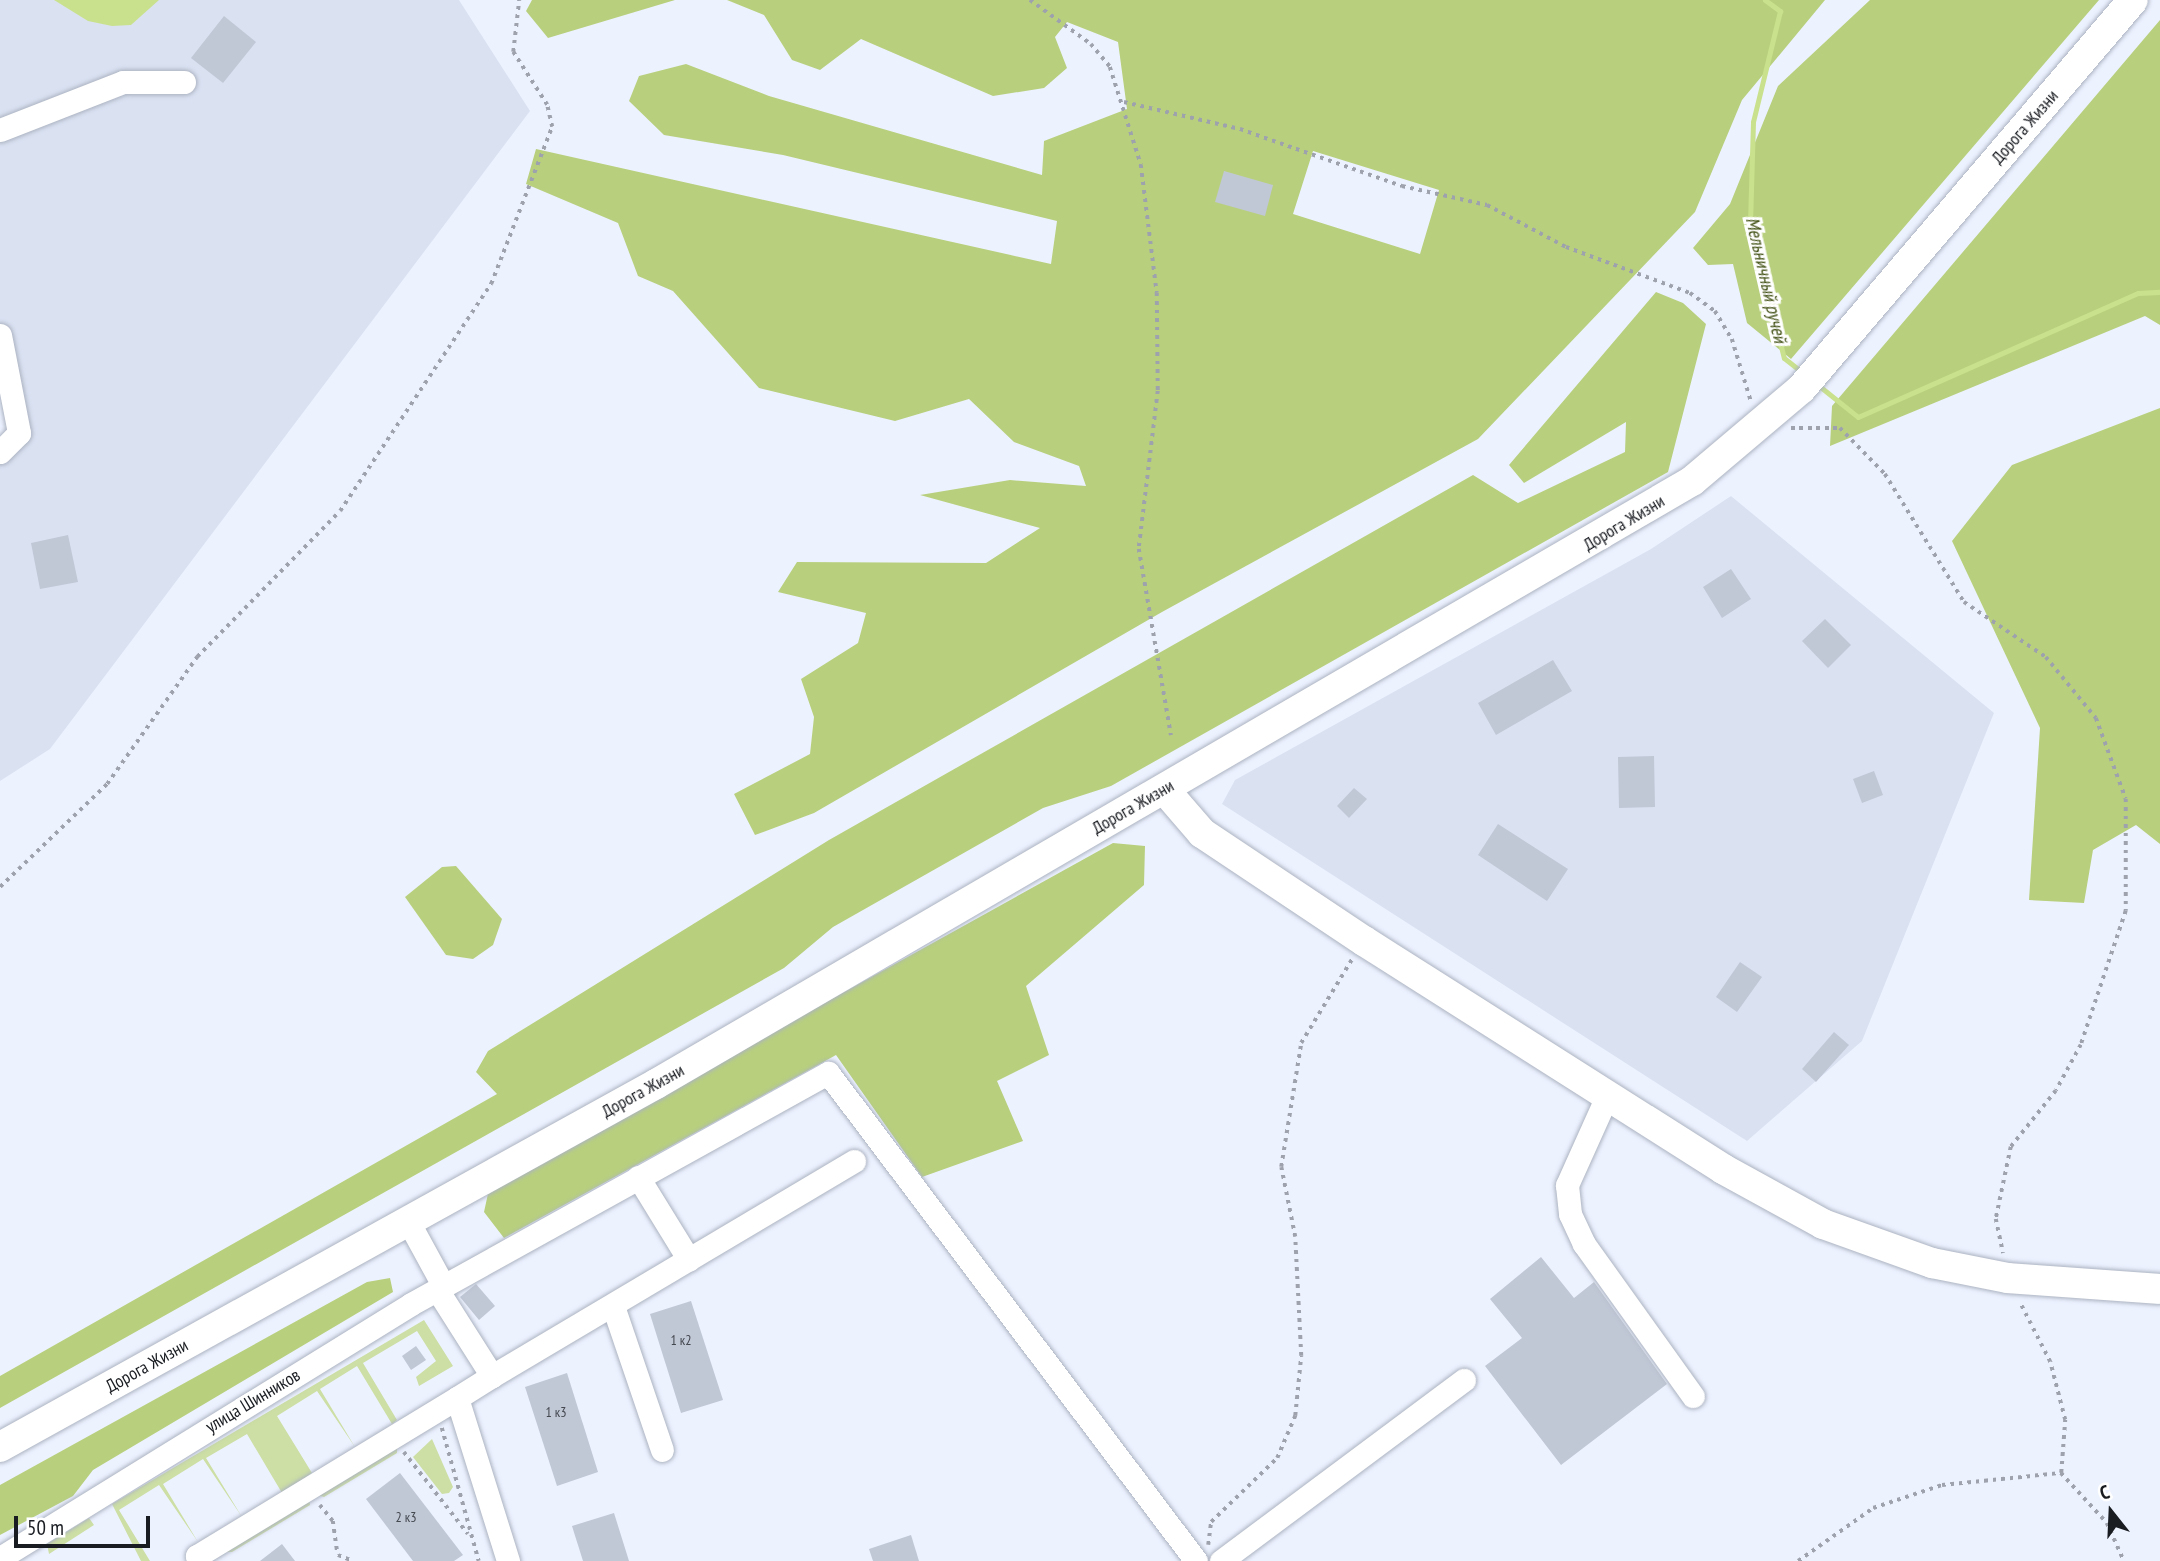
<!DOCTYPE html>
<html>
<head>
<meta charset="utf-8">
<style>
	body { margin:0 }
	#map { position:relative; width:2160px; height:1561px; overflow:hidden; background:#edf2ff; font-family:"PT Sans Narrow",sans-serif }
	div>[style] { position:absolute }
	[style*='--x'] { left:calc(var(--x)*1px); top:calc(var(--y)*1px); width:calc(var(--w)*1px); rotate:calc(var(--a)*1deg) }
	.built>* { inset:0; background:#dae2f2 }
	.green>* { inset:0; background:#cddfa4 }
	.forest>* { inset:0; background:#b8d07d }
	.water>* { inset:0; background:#c9e18d }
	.stream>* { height:5px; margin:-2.5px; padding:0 2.5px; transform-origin:2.5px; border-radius:2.5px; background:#c9e18d }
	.building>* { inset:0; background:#c0c7d5 }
	.path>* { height:3.5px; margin-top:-1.75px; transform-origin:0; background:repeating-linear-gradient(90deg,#9ea2ac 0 3.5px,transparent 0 8.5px) }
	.roads { filter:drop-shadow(0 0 2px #acb3c1) drop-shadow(0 0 2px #acb3c1) }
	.minor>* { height:23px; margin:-11.5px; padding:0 11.5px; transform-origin:11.5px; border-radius:11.5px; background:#fff }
	.major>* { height:30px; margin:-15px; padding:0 15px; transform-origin:15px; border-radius:15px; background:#fff }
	span { translate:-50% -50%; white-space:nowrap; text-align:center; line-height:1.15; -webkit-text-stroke:6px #fff; paint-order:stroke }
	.number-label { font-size:14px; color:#43474e }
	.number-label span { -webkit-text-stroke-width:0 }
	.street-label { font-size:18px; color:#191c21 }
	.water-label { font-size:19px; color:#435216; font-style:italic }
	.north { position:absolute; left:2076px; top:1477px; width:70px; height:70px; -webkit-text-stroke:5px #fff; paint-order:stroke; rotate:342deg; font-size:19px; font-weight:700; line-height:28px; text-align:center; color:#191c21 }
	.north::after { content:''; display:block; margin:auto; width:24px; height:32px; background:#191c21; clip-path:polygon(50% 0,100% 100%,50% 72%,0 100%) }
	.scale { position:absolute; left:14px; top:1516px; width:136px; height:32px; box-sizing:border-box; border:4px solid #191c21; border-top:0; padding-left:9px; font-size:21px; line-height:24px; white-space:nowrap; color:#191c21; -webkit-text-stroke:5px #fff; paint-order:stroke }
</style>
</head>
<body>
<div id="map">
	<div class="built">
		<i style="clip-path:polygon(0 0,459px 0,530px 111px,50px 749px,0 781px,0 440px,12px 428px,0 376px)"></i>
		<i style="clip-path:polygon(1731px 496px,1994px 713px,1862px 1041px,1747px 1141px,1222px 804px,1235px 780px,1651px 549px)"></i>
	</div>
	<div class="green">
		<i style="clip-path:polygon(424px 1320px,453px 1366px,419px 1386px,416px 1377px,436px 1361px,417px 1331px,363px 1363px,397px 1420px,392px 1424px,357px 1366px,320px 1389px,355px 1447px,317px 1391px,277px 1416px,312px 1473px,282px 1493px,247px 1434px,206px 1458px,242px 1517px,203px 1459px,163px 1484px,198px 1542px,159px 1485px,119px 1510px,150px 1561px,141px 1561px,112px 1504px)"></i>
		<i style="clip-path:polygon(432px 1439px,453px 1487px,449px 1493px,442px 1494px,413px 1457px)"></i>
		<i style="clip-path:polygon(397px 1446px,397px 1453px,324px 1497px,317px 1495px)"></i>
		<i style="clip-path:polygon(309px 1499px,310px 1505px,232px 1552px,221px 1552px)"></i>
		<i style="clip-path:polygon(89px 1518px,94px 1525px,49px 1554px,47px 1544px)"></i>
	</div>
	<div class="forest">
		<i style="clip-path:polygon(532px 0,675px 0,548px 38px,526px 11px)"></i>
		<i style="clip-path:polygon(evenodd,727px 0,1825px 0,1742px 100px,1695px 212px,1478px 439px,1162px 612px,814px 813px,755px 835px,734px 794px,810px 754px,814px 717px,801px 679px,858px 643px,866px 613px,778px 592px,797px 562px,986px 563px,1040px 528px,920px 495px,1010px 480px,1086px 486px,1079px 466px,1014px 442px,969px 399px,895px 421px,759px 388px,673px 291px,638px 276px,618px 223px,526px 184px,536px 149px,1051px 264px,1057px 221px,783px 155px,664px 135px,629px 101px,639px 76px,686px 64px,769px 96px,1042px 175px,1044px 141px,1127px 109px,1118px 42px,1067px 22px,1055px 37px,1067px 68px,1044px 88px,993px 96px,861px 39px,820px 70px,792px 60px,764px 15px,727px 0,1313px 151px,1439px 190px,1420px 254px,1293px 214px,1313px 151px)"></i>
		<i style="clip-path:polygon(1870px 0,2099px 0,1791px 359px,1747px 323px,1733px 264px,1708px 265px,1693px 248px,1730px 204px,1778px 86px)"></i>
		<i style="clip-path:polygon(2160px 20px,2160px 325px,2145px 316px,1830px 446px,1832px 406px)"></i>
		<i style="clip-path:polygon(1656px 292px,1683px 303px,1706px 324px,1668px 472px,1111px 786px,1043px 808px,833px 927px,784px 968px,0 1408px,0 1376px,497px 1094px,476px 1072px,488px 1051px,829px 840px,1473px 475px,1518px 503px,1625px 452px,1626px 422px,1524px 483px,1509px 465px)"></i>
		<i style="clip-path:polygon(2160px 408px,2160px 844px,2136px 825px,2093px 850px,2084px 903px,2029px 900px,2040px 728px,1952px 541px,2012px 465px)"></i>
		<i style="clip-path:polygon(1113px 843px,1145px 846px,1144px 885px,1026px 986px,1049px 1055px,997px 1081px,1023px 1141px,922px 1177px,836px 1055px,504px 1238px,484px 1212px,489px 1189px)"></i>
		<i style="clip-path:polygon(456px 866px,502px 919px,493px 945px,473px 959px,446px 955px,405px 897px,442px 867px)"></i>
		<i style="clip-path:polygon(390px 1278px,393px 1292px,93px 1470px,73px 1496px,0 1535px,0 1485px,367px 1282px)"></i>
	</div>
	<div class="water">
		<i style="clip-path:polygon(54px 0,159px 0,131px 25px,112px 26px,88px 21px)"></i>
	</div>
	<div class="stream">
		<i style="--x:1765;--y:0;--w:19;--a:36"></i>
		<i style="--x:1780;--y:11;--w:114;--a:103.7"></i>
		<i style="--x:1753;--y:122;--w:102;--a:91.7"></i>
		<i style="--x:1750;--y:224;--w:138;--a:75.8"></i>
		<i style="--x:1784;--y:358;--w:23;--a:38"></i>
		<i style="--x:1818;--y:385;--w:51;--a:38.7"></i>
		<i style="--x:1858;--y:417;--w:306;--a:-23.9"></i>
		<i style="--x:2138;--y:293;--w:22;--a:-3"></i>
	</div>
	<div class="building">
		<i style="clip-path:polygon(224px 16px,256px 42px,223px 83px,191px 58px)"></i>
		<i style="clip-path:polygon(1224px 171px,1273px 185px,1265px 216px,1215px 202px)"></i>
		<i style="clip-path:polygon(68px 535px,78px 582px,40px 589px,31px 543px)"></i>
		<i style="clip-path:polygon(1731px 569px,1751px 599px,1722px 618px,1703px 587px)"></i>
		<i style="clip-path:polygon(1825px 619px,1851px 645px,1828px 668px,1802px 641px)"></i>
		<i style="clip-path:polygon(1553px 660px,1572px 691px,1496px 735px,1478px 703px)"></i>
		<i style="clip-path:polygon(1654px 756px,1655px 807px,1619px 808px,1618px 757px)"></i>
		<i style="clip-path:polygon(1874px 771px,1883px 795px,1862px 803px,1853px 779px)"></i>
		<i style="clip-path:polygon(1354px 788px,1367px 799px,1349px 818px,1337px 806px)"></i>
		<i style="clip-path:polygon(1498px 824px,1568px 869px,1547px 901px,1478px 855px)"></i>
		<i style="clip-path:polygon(1740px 962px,1762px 977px,1737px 1012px,1716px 997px)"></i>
		<i style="clip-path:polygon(1834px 1032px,1849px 1045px,1816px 1082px,1802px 1069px)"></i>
		<i style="clip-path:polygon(1541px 1257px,1574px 1298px,1594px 1282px,1667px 1384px,1561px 1465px,1485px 1366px,1522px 1338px,1490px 1299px)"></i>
		<i style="clip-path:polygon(476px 1284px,495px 1306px,479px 1320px,460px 1297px)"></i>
		<i style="clip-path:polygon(691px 1301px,723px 1400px,681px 1413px,650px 1314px)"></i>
		<i style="clip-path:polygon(416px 1346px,426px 1360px,411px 1370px,402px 1356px)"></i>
		<i style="clip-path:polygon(567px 1373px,598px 1472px,557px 1486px,525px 1387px)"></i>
		<i style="clip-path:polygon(400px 1473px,463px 1555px,454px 1561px,413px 1561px,366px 1499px)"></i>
		<i style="clip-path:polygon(614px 1513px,629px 1561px,583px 1561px,572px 1526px)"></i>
		<i style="clip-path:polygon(911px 1535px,919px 1561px,873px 1561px,869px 1549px)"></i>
		<i style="clip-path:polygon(282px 1544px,295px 1561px,260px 1561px)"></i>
	</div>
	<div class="path">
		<i style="--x:1030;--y:0;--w:75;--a:35.8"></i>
		<i style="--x:1091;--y:44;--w:30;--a:50"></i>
		<i style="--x:1110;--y:67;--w:103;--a:72.4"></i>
		<i style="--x:1141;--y:165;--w:129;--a:82.9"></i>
		<i style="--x:1157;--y:293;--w:98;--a:89.4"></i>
		<i style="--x:1158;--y:391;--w:159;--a:96.9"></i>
		<i style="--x:1139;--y:549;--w:189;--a:80.2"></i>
		<i style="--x:1124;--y:102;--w:119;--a:13.1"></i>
		<i style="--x:1240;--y:129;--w:172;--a:19.4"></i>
		<i style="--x:1402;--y:186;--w:87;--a:12.6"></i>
		<i style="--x:1487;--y:205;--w:89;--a:28"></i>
		<i style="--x:1566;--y:247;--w:132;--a:20.4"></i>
		<i style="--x:1690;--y:293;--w:31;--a:36"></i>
		<i style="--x:1715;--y:311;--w:33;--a:59"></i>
		<i style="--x:1732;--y:339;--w:65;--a:73"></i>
		<i style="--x:1791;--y:428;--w:49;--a:0"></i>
		<i style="--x:1840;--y:428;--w:64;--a:45.6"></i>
		<i style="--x:1885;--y:474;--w:150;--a:58.3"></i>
		<i style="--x:1964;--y:602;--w:99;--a:33.9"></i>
		<i style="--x:2046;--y:657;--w:79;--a:50.7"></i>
		<i style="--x:2096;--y:718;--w:86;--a:69.7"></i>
		<i style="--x:2126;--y:799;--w:112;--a:90"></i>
		<i style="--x:2126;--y:911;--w:141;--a:108.6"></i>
		<i style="--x:2081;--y:1045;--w:52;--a:118.5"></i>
		<i style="--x:2056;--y:1091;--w:72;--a:128.8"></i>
		<i style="--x:2011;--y:1147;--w:74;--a:101.8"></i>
		<i style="--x:1996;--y:1219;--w:35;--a:78"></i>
		<i style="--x:0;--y:887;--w:149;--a:-43.9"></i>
		<i style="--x:107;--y:784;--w:156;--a:-54.7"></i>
		<i style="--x:197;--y:657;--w:204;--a:-45.6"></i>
		<i style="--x:340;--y:511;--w:273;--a:-56.4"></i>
		<i style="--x:491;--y:284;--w:168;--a:-68.8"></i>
		<i style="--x:552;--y:127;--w:23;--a:-103"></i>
		<i style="--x:547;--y:105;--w:63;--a:-122.7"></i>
		<i style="--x:513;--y:52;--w:52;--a:-83.4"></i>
		<i style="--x:442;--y:1428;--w:138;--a:74.5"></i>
		<i style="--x:404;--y:1452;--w:104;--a:52"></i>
		<i style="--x:2061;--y:1473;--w:68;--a:47.4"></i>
		<i style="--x:2107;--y:1523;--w:42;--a:65.9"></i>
		<i style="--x:320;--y:1505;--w:21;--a:51"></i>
		<i style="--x:333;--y:1521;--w:34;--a:82"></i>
		<i style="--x:338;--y:1555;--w:16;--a:22"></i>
		<i style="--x:1208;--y:1545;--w:23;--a:-83"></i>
		<i style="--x:1211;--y:1522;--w:92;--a:-44.1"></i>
		<i style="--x:1277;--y:1458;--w:46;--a:-66.8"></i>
		<i style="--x:1295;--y:1416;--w:60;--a:-84.3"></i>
		<i style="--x:1301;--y:1356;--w:119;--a:-92.9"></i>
		<i style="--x:1295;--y:1237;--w:71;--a:-101.3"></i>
		<i style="--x:1281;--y:1167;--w:126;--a:-80.8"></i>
		<i style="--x:1301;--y:1043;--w:98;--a:-58.7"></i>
		<i style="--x:1798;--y:1561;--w:92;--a:-35.2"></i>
		<i style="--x:1873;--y:1508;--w:73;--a:-18.4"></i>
		<i style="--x:1942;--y:1485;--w:120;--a:-5.8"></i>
		<i style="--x:2061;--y:1473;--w:53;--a:-85.7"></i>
		<i style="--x:2065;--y:1420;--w:60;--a:-104.5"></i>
		<i style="--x:2050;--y:1362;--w:66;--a:-117"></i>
	</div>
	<div class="roads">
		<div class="minor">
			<i style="--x:0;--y:130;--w:132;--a:-21.3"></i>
			<i style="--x:123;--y:82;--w:61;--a:0"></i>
			<i style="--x:0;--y:335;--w:100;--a:79"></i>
			<i style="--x:19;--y:433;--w:27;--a:135"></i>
			<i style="--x:1607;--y:1096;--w:98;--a:114.2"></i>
			<i style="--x:1567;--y:1185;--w:29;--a:84"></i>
			<i style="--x:1570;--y:1214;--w:33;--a:65"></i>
			<i style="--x:1584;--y:1244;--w:187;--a:54.4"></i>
			<i style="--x:638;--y:1177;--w:97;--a:58.4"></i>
			<i style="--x:408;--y:1221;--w:75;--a:61.4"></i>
			<i style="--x:438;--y:1291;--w:101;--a:57.6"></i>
			<i style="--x:492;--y:1376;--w:41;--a:147.8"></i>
			<i style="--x:457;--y:1398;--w:171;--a:72.6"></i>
			<i style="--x:613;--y:1306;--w:152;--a:71.2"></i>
			<i style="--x:492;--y:1376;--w:421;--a:-30.7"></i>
			<i style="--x:0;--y:1558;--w:483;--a:-31.7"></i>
			<i style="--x:411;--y:1304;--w:477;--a:-29"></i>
			<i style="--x:828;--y:1073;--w:611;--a:52.98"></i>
			<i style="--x:200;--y:1561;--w:6;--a:-121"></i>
			<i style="--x:197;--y:1556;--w:304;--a:-31.3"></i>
			<i style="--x:1221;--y:1561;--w:303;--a:-36.7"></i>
		</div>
		<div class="major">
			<i style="--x:1164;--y:789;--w:58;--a:49.2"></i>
			<i style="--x:1202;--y:833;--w:195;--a:33.7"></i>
			<i style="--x:1364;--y:941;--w:425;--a:32.4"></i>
			<i style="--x:1723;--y:1169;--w:114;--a:28.8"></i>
			<i style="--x:1823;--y:1224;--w:116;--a:19.7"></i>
			<i style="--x:1932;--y:1263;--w:77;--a:11.2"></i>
			<i style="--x:2008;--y:1278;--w:152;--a:4.1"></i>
			<i style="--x:0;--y:1447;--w:750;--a:-28.96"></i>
			<i style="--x:656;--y:1084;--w:1199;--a:-30.2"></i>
			<i style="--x:1692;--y:481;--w:143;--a:-40.2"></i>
			<i style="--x:1801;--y:389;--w:511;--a:-49.52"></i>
		</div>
	</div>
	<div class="number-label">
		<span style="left:681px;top:1340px">1 к2</span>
		<span style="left:556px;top:1412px">1 к3</span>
		<span style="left:406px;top:1517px">2 к3</span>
	</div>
	<div class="street-label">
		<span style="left:2025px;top:127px;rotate:-49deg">Дорога Жизни</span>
		<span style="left:1624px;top:523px;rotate:-31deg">Дорога Жизни</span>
		<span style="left:1133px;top:807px;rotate:-30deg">Дорога Жизни</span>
		<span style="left:643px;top:1091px;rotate:-29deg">Дорога Жизни</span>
		<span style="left:147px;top:1366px;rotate:-29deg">Дорога Жизни</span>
		<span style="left:253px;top:1401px;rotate:-31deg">улица Шинников</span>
	</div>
	<div class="water-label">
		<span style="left:1766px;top:280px;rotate:77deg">Мельничный ручей</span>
	</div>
	<div class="north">С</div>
	<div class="scale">50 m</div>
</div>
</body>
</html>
